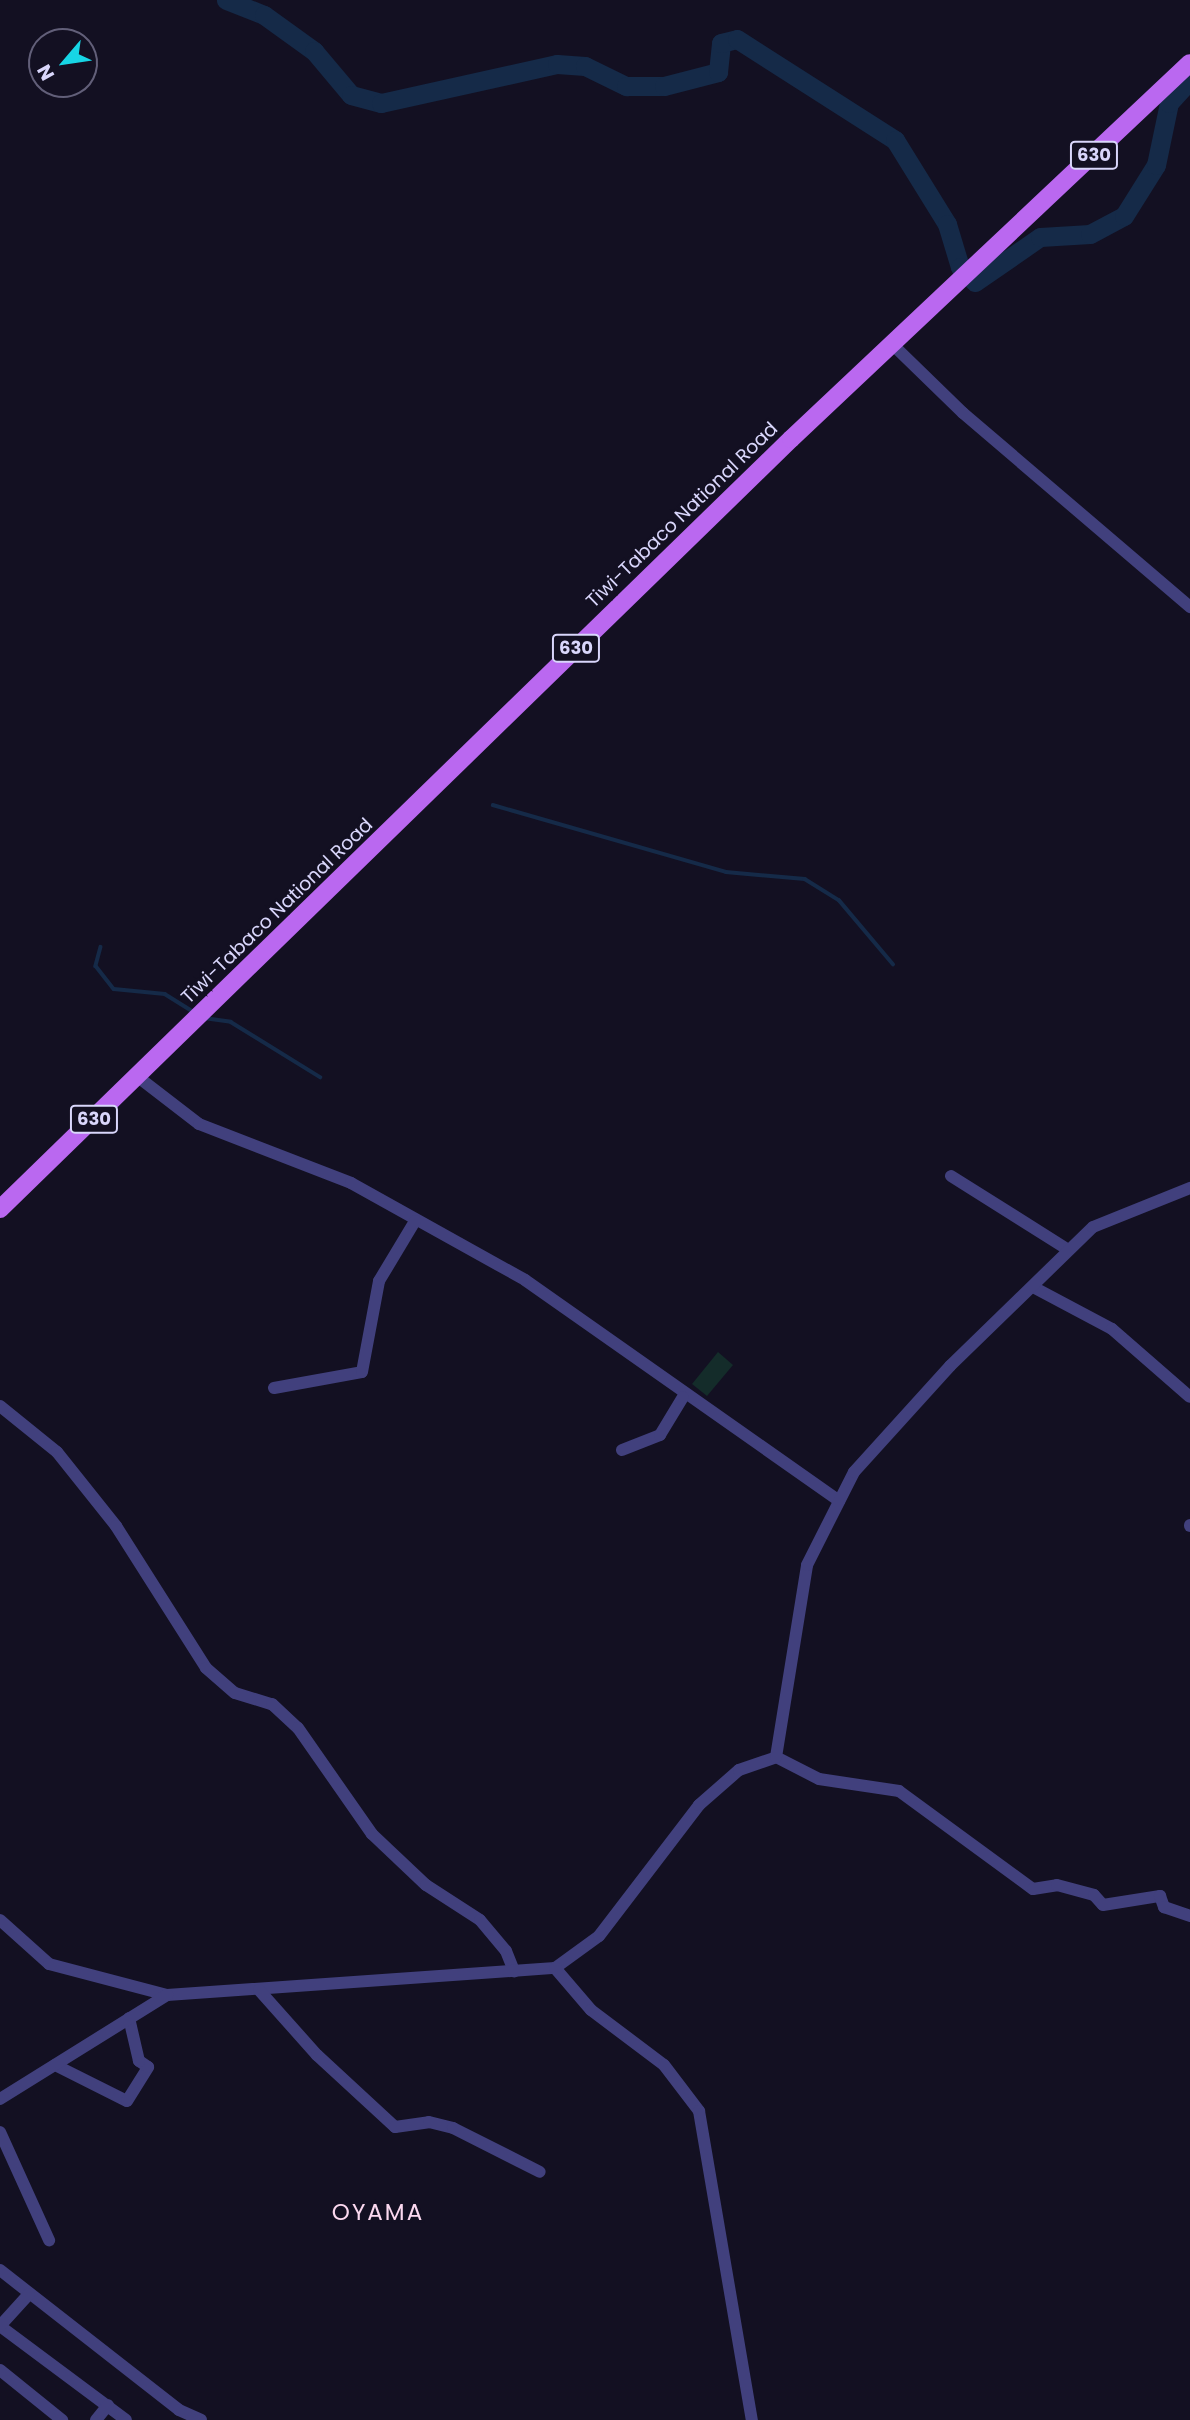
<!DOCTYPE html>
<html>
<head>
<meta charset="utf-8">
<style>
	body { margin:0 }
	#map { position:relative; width:1190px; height:2420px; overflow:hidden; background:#131022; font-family:Poppins,sans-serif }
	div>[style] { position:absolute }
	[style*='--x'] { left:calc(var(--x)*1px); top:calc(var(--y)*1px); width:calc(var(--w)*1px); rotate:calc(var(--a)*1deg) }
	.green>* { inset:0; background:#142c2a }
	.stream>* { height:3.5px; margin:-1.75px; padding:0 1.75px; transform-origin:1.75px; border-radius:1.75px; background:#152a48 }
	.river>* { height:19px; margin:-9.5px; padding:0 9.5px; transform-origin:9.5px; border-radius:9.5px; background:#152a48 }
	.minor>* { height:12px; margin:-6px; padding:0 6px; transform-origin:6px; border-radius:6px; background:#41407d }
	.primary>* { height:18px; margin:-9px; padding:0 9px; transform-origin:9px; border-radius:9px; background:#ba68f0 }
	span { translate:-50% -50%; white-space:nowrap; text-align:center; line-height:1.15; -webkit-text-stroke:5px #131022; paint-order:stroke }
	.shield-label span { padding:2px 5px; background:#131022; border:2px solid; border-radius:5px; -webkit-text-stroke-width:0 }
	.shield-label { font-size:18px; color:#d9d6fb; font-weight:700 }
	.street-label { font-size:19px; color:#d9d6fb }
	.quarter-label { font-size:23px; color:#fbd8ef; letter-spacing:2px }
	.north { position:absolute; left:28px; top:28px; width:70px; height:70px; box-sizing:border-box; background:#131022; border:2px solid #625f79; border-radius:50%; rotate:241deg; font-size:19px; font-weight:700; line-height:28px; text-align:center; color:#d9d6fb }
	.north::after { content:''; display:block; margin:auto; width:24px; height:32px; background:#17d5e5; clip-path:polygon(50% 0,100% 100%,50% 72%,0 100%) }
</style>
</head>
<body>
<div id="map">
	<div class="green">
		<i style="clip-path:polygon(718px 1352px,733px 1365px,707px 1396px,692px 1384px)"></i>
	</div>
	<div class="stream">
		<i style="--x:493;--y:805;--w:242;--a:16"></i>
		<i style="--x:726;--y:872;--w:79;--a:5.1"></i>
		<i style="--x:805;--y:879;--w:40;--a:32"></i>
		<i style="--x:839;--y:900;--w:84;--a:49.8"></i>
		<i style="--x:101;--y:947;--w:20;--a:105"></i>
		<i style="--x:96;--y:966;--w:29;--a:52"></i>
		<i style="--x:114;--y:989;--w:51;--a:5.6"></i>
		<i style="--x:165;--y:994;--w:34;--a:32"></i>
		<i style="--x:204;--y:1018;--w:27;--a:8"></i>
		<i style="--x:231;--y:1022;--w:105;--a:31.7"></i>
	</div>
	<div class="river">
		<i style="--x:226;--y:0;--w:41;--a:21.5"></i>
		<i style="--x:264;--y:15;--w:62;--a:35.8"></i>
		<i style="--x:314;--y:51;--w:57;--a:49.9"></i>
		<i style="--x:351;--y:95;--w:31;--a:15"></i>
		<i style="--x:381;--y:103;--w:180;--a:-12.5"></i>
		<i style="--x:557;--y:64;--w:28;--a:4"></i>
		<i style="--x:585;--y:66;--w:46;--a:26"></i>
		<i style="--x:626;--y:86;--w:38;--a:0"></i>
		<i style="--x:664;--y:86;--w:56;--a:-14.5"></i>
		<i style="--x:718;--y:72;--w:29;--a:-84"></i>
		<i style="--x:721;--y:43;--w:16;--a:-14"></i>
		<i style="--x:737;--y:39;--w:188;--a:32.6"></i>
		<i style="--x:895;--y:140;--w:99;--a:58.2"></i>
		<i style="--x:947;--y:224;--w:45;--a:73.2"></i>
		<i style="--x:960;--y:267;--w:21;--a:45"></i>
		<i style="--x:975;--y:282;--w:79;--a:-34.7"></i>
		<i style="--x:1040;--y:237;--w:50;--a:-3.4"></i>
		<i style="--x:1090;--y:234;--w:38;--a:-28"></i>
		<i style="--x:1124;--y:216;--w:60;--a:-57.9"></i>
		<i style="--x:1156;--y:165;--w:63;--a:-78.2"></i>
		<i style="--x:1169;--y:103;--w:31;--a:-48"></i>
	</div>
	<div class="minor">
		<i style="--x:892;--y:344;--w:99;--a:44.2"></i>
		<i style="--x:963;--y:413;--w:299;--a:40.5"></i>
		<i style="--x:138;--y:1077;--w:77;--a:37.6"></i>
		<i style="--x:199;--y:1124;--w:163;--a:21.2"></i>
		<i style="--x:351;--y:1183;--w:199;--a:29.1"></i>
		<i style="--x:525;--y:1280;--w:384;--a:35.1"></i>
		<i style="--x:951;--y:1176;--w:137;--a:32.2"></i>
		<i style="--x:1033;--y:1287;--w:89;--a:28"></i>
		<i style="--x:1112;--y:1329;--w:103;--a:41.1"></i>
		<i style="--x:274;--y:1388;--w:89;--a:-10.3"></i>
		<i style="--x:362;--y:1372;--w:93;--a:-79.4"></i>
		<i style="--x:379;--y:1281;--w:70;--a:-59"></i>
		<i style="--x:0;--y:1406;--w:73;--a:38.9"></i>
		<i style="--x:57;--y:1452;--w:95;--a:51.4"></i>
		<i style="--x:116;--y:1526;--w:168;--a:57.6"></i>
		<i style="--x:206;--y:1668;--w:38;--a:41"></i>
		<i style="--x:235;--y:1693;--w:39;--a:17"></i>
		<i style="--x:272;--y:1704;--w:35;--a:43"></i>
		<i style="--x:298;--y:1728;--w:129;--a:55.1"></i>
		<i style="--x:372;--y:1834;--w:74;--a:43.4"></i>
		<i style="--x:426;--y:1885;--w:64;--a:32.9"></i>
		<i style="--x:480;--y:1920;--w:40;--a:50"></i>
		<i style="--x:506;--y:1951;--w:22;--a:68"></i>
		<i style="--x:622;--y:1450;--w:41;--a:-21.5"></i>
		<i style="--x:660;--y:1435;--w:44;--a:-58.8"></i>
		<i style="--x:1190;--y:1526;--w:1;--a:-90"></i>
		<i style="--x:776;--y:1757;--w:48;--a:27.1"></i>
		<i style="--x:819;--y:1779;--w:81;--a:8.5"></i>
		<i style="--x:899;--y:1791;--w:166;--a:36.2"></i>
		<i style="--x:1033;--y:1889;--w:24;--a:-9"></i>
		<i style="--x:1057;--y:1885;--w:38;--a:15"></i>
		<i style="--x:1094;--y:1895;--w:13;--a:48"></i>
		<i style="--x:1103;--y:1905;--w:58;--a:-9"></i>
		<i style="--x:1160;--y:1896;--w:12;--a:70"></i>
		<i style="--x:1164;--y:1907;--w:28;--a:19"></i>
		<i style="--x:0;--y:1920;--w:66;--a:41.9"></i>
		<i style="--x:49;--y:1964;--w:122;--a:14.7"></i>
		<i style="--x:167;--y:1995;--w:389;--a:-4"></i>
		<i style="--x:555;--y:1968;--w:54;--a:-36"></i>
		<i style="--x:599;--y:1936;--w:165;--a:-52.6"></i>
		<i style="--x:699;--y:1805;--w:53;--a:-41.2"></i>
		<i style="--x:739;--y:1770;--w:39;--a:-19"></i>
		<i style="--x:776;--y:1757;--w:194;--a:-80.8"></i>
		<i style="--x:807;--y:1565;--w:104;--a:-63.2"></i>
		<i style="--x:854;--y:1472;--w:143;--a:-47.8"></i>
		<i style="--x:950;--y:1366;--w:199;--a:-44.2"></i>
		<i style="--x:1093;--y:1227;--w:105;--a:-21.9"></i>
		<i style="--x:555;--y:1968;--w:55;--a:49.4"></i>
		<i style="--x:591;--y:2010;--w:91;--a:37"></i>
		<i style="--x:664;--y:2065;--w:58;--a:52.7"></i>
		<i style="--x:699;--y:2111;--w:314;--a:80.3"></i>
		<i style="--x:259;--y:1990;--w:87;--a:48.3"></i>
		<i style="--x:317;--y:2055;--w:106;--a:42.7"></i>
		<i style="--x:395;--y:2127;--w:34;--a:-8"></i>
		<i style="--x:429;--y:2122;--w:25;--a:14"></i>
		<i style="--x:453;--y:2128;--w:97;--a:26.8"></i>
		<i style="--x:55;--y:2065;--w:80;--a:26.6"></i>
		<i style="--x:127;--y:2101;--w:40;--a:-58"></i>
		<i style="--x:148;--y:2067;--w:11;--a:-146"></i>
		<i style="--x:139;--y:2061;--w:44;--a:-103.1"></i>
		<i style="--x:0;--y:2099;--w:197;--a:-31.9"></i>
		<i style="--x:0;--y:2132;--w:119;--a:65.6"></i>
		<i style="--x:0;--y:2270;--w:227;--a:38"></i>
		<i style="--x:179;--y:2410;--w:24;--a:24"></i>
		<i style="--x:0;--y:2326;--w:157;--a:36.7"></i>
		<i style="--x:0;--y:2326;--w:43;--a:-47.8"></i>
		<i style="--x:0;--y:2370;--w:80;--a:38.9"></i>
		<i style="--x:96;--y:2420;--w:19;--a:-51"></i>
	</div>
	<div class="primary">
		<i style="--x:0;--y:1209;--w:1104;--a:-44.23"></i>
		<i style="--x:791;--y:439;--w:548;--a:-43.3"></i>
	</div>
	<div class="shield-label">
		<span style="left:1094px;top:155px">630</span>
		<span style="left:576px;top:648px">630</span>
		<span style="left:94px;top:1119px">630</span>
	</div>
	<div class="street-label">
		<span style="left:682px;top:515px;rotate:-44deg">Tiwi-Tabaco National Road</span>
		<span style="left:277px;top:911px;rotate:-44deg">Tiwi-Tabaco National Road</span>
	</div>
	<div class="quarter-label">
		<span style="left:378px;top:2212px">OYAMA</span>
	</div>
	<div class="north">N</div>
</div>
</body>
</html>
